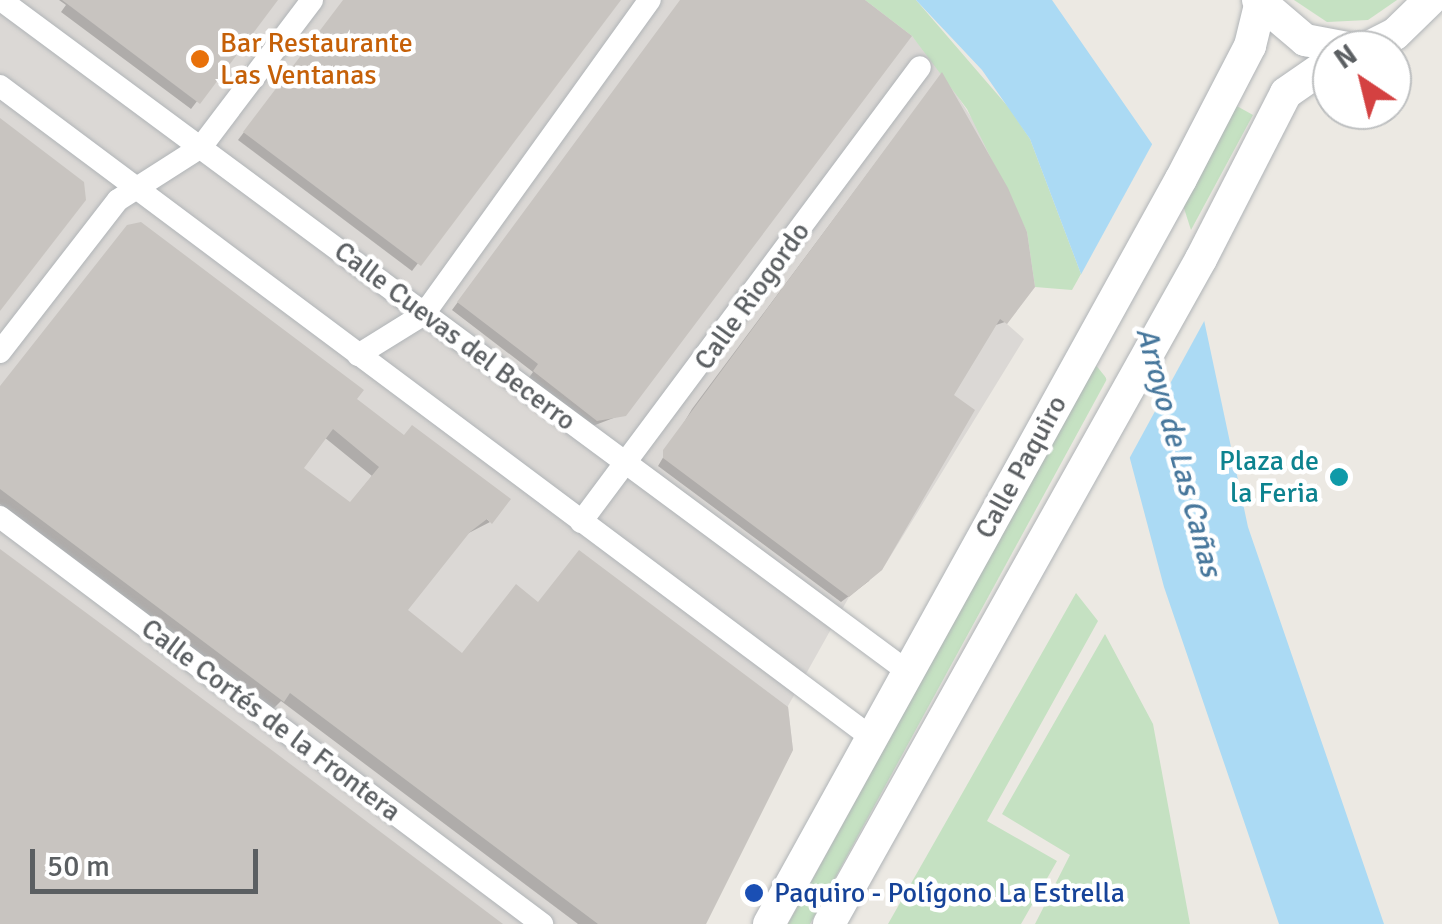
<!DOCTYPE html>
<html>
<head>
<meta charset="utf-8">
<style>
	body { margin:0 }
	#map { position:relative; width:1442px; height:924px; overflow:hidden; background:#ece9e3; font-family:Signika,sans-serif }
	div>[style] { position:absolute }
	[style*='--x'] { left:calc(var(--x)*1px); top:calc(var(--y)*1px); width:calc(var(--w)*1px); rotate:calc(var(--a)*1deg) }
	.industrial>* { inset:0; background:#dbd8d5 }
	.green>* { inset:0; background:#c5e1c2 }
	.water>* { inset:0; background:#abdaf4 }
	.pier>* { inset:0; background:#ece9e3 }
	.shadow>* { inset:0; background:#0003 }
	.building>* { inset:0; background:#c8c4c0 }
	.roads { filter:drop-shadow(0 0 2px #b0b4b7) drop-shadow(0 0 2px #b0b4b7) }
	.minor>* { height:22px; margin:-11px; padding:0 11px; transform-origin:11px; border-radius:11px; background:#fff }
	.secondary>* { height:32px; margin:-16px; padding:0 16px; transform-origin:16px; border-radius:16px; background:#fff }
	.dots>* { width:28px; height:28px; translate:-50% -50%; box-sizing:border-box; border:5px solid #fff; border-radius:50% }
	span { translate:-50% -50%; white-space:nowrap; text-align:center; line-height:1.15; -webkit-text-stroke:9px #fff; paint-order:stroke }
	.food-label { font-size:28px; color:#c56008 }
	.left { translate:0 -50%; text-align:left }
	.street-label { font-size:28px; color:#5b5f62 }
	.culture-label { font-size:28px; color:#0d838f }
	.right { translate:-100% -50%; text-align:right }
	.transit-label { font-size:28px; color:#164399 }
	.water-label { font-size:30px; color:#47779c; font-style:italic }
	.north { position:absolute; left:1312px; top:30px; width:100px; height:100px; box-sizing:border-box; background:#fff; border:2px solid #bdbfc0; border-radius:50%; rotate:325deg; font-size:28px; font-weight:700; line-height:40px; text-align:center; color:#5b5f62 }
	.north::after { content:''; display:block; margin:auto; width:35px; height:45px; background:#d44141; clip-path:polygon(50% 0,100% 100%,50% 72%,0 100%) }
	.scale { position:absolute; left:30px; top:849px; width:228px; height:45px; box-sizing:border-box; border:5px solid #5b5f62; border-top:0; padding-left:12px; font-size:30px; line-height:35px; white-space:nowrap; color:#5b5f62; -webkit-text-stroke:8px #fff; paint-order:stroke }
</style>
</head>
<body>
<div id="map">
	<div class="industrial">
		<i style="clip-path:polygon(0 0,865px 0,912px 36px,942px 72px,989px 145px,1027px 232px,1035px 287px,1007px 324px,1024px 339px,882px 570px,849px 597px,788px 706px,793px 750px,706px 924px,0 924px)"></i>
	</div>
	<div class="green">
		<i style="clip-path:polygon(865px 0,916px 0,1010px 109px,1030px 139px,1081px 274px,1072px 290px,1035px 287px,1027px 232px,967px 109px,912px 36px)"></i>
		<i style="clip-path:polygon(1294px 0,1397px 0,1368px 20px,1327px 22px)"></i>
		<i style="clip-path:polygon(1235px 105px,1253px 115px,1191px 230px,1182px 202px)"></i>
		<i style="clip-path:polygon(1095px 364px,1107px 379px,810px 924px,788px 924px)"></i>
		<i style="clip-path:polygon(1076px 593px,1098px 621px,987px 821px,1057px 861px,1021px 924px,888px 924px)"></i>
		<i style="clip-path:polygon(1105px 634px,1153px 724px,1190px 924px,1035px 924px,1070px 855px,1002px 814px)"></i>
	</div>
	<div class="water">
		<i style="clip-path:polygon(916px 0,1052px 0,1152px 144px,1204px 320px,1248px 527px,1384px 924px,1279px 924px,1164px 587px,1081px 274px,1030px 139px,982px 70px)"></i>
	</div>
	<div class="pier">
		<i style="clip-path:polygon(1155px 139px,1208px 314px,1129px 459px,1078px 280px)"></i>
	</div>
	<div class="shadow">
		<i style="clip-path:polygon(59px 0,275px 0,191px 109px,61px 12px,66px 5px)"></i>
		<i style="clip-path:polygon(344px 0,618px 0,412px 271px,238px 140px)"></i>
		<i style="clip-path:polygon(681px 0,861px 0,624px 414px,590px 427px,528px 379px,533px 372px,452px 310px)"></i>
		<i style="clip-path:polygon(936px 82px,1005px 322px,993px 326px,951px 395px,972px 411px,869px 581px,841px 602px,658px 466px,692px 409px)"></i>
		<i style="clip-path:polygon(evenodd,0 387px,353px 399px,490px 522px,463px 536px,405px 611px,461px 655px,538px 605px,702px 924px,578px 924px,281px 701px,273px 709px,0 504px,0 387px,324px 437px,372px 476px,349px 505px,300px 468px,324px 437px)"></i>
	</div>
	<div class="building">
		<i style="clip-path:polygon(62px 0,278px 0,200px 104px)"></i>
		<i style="clip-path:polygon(343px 0,621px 0,421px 266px,243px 132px)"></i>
		<i style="clip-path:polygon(680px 0,865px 0,912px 36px,626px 416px,597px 421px,533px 371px,538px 364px,457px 302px)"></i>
		<i style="clip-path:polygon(942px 72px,1008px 188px,1027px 232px,1035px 287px,1007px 324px,1000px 319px,954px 395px,975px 410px,882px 570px,849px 597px,663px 458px,663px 450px)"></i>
		<i style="clip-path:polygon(0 118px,84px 182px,86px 200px,0 311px)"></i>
		<i style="clip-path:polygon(evenodd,141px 222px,364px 390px,357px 399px,404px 435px,412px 425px,511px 499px,492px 524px,487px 519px,470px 532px,408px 610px,462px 653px,516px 584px,538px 602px,579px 550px,788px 707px,793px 750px,706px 924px,598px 924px,290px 693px,284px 702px,0 489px,0 386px,127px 225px,141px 222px,333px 429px,379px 467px,350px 502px,304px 468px,333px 429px)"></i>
		<i style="clip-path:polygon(0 549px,273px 751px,503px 924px,0 924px)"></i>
	</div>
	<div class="roads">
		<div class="minor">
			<i style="--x:1;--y:0;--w:1129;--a:36.53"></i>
			<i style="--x:0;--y:86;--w:1087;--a:36.78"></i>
			<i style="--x:0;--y:352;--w:192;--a:-52.2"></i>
			<i style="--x:118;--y:200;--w:98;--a:-32.6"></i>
			<i style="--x:201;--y:147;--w:184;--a:-52.9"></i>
			<i style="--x:358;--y:355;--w:78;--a:-31.8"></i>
			<i style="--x:424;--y:314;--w:387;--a:-54.3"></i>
			<i style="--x:0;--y:517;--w:678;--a:36.9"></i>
			<i style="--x:581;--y:522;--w:567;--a:-53.31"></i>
		</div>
		<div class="secondary">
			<i style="--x:1258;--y:0;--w:62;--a:40.4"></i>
			<i style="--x:1305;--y:40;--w:54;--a:10.7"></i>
			<i style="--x:1363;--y:50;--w:36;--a:-27"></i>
			<i style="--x:1395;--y:34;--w:49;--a:-44.2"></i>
			<i style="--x:769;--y:924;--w:851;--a:-61.06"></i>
			<i style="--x:1181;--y:179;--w:150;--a:-62.6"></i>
			<i style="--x:1250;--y:46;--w:42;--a:-76.3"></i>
			<i style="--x:829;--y:924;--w:762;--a:-60.78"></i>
			<i style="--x:1201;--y:259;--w:186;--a:-62.9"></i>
			<i style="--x:1286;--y:93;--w:56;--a:-34.8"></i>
		</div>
	</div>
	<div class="dots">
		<i style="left:200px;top:59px;background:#e8710a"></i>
		<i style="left:1339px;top:477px;background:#0f9aa8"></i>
		<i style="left:754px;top:893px;background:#1a4fb4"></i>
	</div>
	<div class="food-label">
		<span class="left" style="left:220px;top:59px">Bar Restaurante<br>Las Ventanas</span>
	</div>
	<div class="street-label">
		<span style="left:752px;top:296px;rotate:-54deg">Calle Riogordo</span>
		<span style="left:455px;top:336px;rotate:37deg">Calle Cuevas del Becerro</span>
		<span style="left:1021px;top:467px;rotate:-61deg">Calle Paquiro</span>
		<span style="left:271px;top:720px;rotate:37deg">Calle Cortés de la Frontera</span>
	</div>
	<div class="culture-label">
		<span class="right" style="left:1319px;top:477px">Plaza de<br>la Feria</span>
	</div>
	<div class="transit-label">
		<span class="left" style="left:774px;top:893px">Paquiro - Polígono La Estrella</span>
	</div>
	<div class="water-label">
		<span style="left:1178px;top:452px;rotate:75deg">Arroyo de Las Cañas</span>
	</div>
	<div class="north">N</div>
	<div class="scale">50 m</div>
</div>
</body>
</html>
